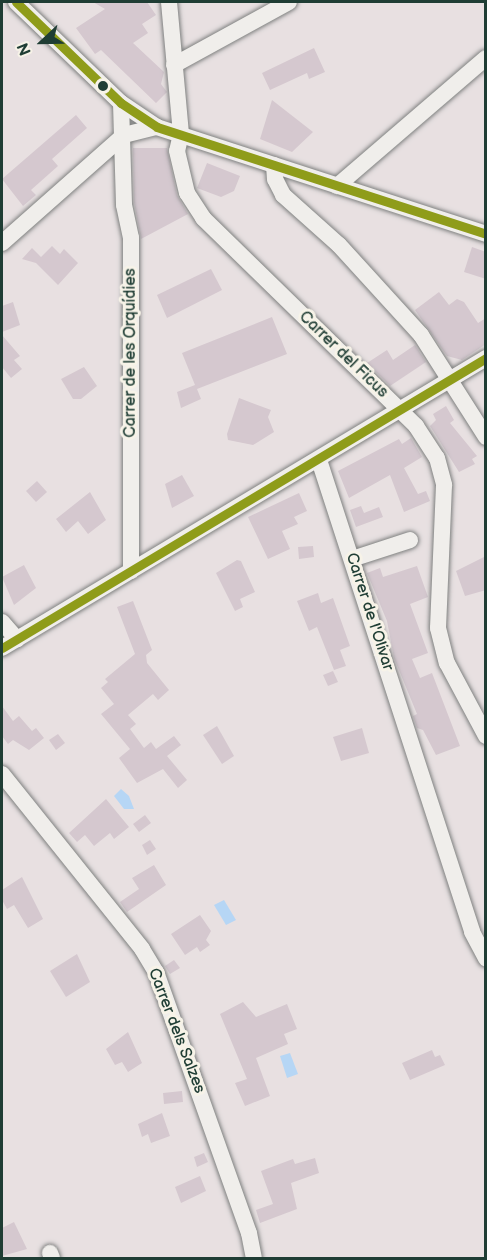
<!DOCTYPE html>
<html>
<head>
<meta charset="utf-8">
<style>
	body { margin:0 }
	#map { position:relative; width:487px; height:1260px; overflow:hidden; background:#e8e0e1; font-family:"Balsamiq Sans",sans-serif }
	div>[style] { position:absolute }
	[style*='--x'] { left:calc(var(--x)*1px); top:calc(var(--y)*1px); width:calc(var(--w)*1px); rotate:calc(var(--a)*1deg) }
	.water>* { inset:0; background:#b6d6f5 }
	.building>* { inset:0; background:#d5c8cf }
	.roads { filter:drop-shadow(0 0 2px #7f8180) drop-shadow(0 0 2px #7f8180) }
	.minor>* { height:16px; margin:-8px; padding:0 8px; transform-origin:8px; border-radius:8px; background:#f0eeeb }
	.bus-1>* { height:9px; margin:-4.5px; padding:0 4.5px; transform-origin:4.5px; border-radius:4.5px; background:#8f9c1a }
	.dots>* { width:16px; height:16px; translate:-50% -50%; box-sizing:border-box; border:3px solid #f7f3e8; border-radius:50% }
	span { translate:-50% -50%; white-space:nowrap; text-align:center; line-height:1.15; -webkit-text-stroke:6px #f7f3e8; paint-order:stroke }
	.street-label { font-size:16px; color:#1f3d34 }
	.frame { position:absolute; inset:0; border:3px solid #1f3d34; pointer-events:none }
	.north { position:absolute; left:12px; top:12px; width:60px; height:60px; -webkit-text-stroke:4px #f7f3e8; paint-order:stroke; rotate:248deg; font-size:16px; font-weight:700; line-height:24px; text-align:center; color:#1f3d34 }
	.north::after { content:''; display:block; margin:auto; width:21px; height:27px; background:#1f3d34; clip-path:polygon(50% 0,100% 100%,50% 72%,0 100%) }
</style>
</head>
<body>
<div id="map">
	<div class="water">
		<i style="clip-path:polygon(121px 789px,129px 796px,134px 809px,124px 809px,114px 796px)"></i>
		<i style="clip-path:polygon(224px 900px,236px 920px,226px 925px,214px 905px)"></i>
		<i style="clip-path:polygon(290px 1053px,298px 1074px,287px 1078px,280px 1056px)"></i>
	</div>
	<div class="building">
		<i style="clip-path:polygon(93px 2px,147px 2px,156px 15px,142px 24px,148px 33px,133px 43px,164px 72px,161px 84px,167px 92px,156px 103px,101px 50px,95px 54px,76px 28px,105px 9px)"></i>
		<i style="clip-path:polygon(314px 48px,325px 72px,309px 79px,307px 73px,270px 90px,262px 73px)"></i>
		<i style="clip-path:polygon(272px 100px,313px 132px,292px 152px,260px 139px)"></i>
		<i style="clip-path:polygon(76px 115px,87px 128px,52px 159px,58px 166px,31px 190px,36px 195px,23px 206px,2px 179px)"></i>
		<i style="clip-path:polygon(133px 148px,167px 148px,177px 195px,188px 214px,141px 239px,134px 202px)"></i>
		<i style="clip-path:polygon(207px 163px,240px 176px,234px 191px,221px 197px,197px 188px)"></i>
		<i style="clip-path:polygon(52px 246px,60px 254px,64px 249px,78px 263px,58px 285px,36px 263px,22px 259px,32px 248px,41px 257px)"></i>
		<i style="clip-path:polygon(472px 247px,486px 252px,486px 279px,464px 272px)"></i>
		<i style="clip-path:polygon(211px 269px,222px 290px,167px 318px,157px 295px)"></i>
		<i style="clip-path:polygon(439px 292px,449px 305px,457px 299px,464px 302px,478px 323px,486px 318px,486px 344px,462px 360px,447px 356px,415px 310px)"></i>
		<i style="clip-path:polygon(13px 302px,20px 325px,2px 332px,2px 306px)"></i>
		<i style="clip-path:polygon(272px 317px,287px 354px,197px 389px,201px 399px,181px 408px,177px 392px,195px 385px,182px 353px)"></i>
		<i style="clip-path:polygon(2px 335px,20px 356px,14px 360px,22px 369px,11px 378px,2px 367px)"></i>
		<i style="clip-path:polygon(415px 345px,426px 362px,390px 386px,367px 363px,387px 350px,393px 360px)"></i>
		<i style="clip-path:polygon(84px 367px,97px 386px,81px 399px,73px 399px,61px 379px)"></i>
		<i style="clip-path:polygon(239px 398px,271px 410px,268px 417px,274px 432px,253px 445px,228px 440px,227px 434px)"></i>
		<i style="clip-path:polygon(446px 406px,454px 420px,450px 423px,477px 456px,472px 459px,475px 464px,459px 472px,430px 426px,436px 420px,433px 414px)"></i>
		<i style="clip-path:polygon(411px 438px,422px 457px,404px 468px,418px 494px,426px 491px,430px 501px,404px 512px,390px 475px,349px 498px,338px 471px,399px 439px,402px 444px)"></i>
		<i style="clip-path:polygon(182px 475px,194px 496px,172px 508px,165px 484px)"></i>
		<i style="clip-path:polygon(37px 481px,47px 492px,36px 502px,26px 491px)"></i>
		<i style="clip-path:polygon(90px 492px,106px 520px,88px 534px,78px 521px,66px 532px,56px 519px)"></i>
		<i style="clip-path:polygon(299px 493px,307px 511px,294px 517px,298px 524px,282px 531px,290px 549px,268px 559px,248px 517px)"></i>
		<i style="clip-path:polygon(361px 506px,364px 513px,379px 507px,383px 517px,356px 527px,350px 510px)"></i>
		<i style="clip-path:polygon(313px 546px,314px 557px,299px 559px,298px 547px)"></i>
		<i style="clip-path:polygon(486px 556px,486px 590px,465px 596px,456px 571px)"></i>
		<i style="clip-path:polygon(237px 560px,241px 561px,255px 592px,240px 599px,243px 607px,235px 611px,216px 573px)"></i>
		<i style="clip-path:polygon(24px 565px,36px 588px,14px 605px,2px 577px)"></i>
		<i style="clip-path:polygon(417px 566px,428px 597px,410px 604px,428px 653px,412px 659px,420px 678px,432px 673px,460px 746px,436px 755px,423px 730px,417px 728px,413px 716px,417px 714px,394px 658px,387px 621px,367px 573px,380px 568px,383px 577px)"></i>
		<i style="clip-path:polygon(318px 593px,321px 603px,333px 598px,350px 646px,340px 650px,346px 666px,334px 670px,317px 627px,309px 631px,297px 601px)"></i>
		<i style="clip-path:polygon(133px 601px,152px 650px,146px 655px,147px 663px,169px 690px,158px 700px,153px 694px,128px 715px,136px 724px,130px 729px,144px 748px,151px 742px,156px 749px,174px 736px,181px 745px,167px 756px,187px 780px,178px 788px,163px 769px,137px 783px,119px 758px,130px 749px,101px 714px,114px 704px,101px 688px,108px 682px,105px 679px,135px 654px,117px 607px)"></i>
		<i style="clip-path:polygon(333px 671px,338px 682px,328px 686px,323px 675px)"></i>
		<i style="clip-path:polygon(2px 706px,13px 721px,19px 716px,32px 731px,36px 728px,44px 738px,29px 750px,13px 740px,8px 744px,2px 736px)"></i>
		<i style="clip-path:polygon(217px 726px,234px 756px,222px 764px,203px 735px)"></i>
		<i style="clip-path:polygon(362px 728px,369px 753px,341px 761px,333px 737px)"></i>
		<i style="clip-path:polygon(58px 734px,65px 743px,56px 750px,49px 740px)"></i>
		<i style="clip-path:polygon(106px 799px,129px 827px,114px 839px,110px 833px,94px 846px,85px 835px,77px 842px,69px 833px)"></i>
		<i style="clip-path:polygon(145px 815px,151px 823px,139px 832px,133px 824px)"></i>
		<i style="clip-path:polygon(150px 840px,156px 849px,147px 855px,142px 845px)"></i>
		<i style="clip-path:polygon(154px 865px,166px 885px,127px 912px,120px 902px,139px 889px,132px 878px)"></i>
		<i style="clip-path:polygon(22px 877px,43px 919px,28px 928px,14px 905px,7px 909px,2px 900px,2px 890px)"></i>
		<i style="clip-path:polygon(200px 915px,211px 931px,206px 940px,210px 945px,200px 952px,197px 947px,185px 955px,171px 934px)"></i>
		<i style="clip-path:polygon(77px 954px,90px 982px,66px 997px,50px 971px)"></i>
		<i style="clip-path:polygon(174px 960px,180px 968px,170px 974px,165px 966px)"></i>
		<i style="clip-path:polygon(243px 1002px,256px 1017px,287px 1004px,297px 1029px,284px 1034px,288px 1044px,256px 1058px,270px 1096px,245px 1106px,235px 1083px,247px 1079px,220px 1014px)"></i>
		<i style="clip-path:polygon(128px 1032px,142px 1063px,128px 1072px,122px 1062px,115px 1065px,106px 1049px)"></i>
		<i style="clip-path:polygon(432px 1050px,435px 1057px,440px 1055px,445px 1065px,410px 1080px,402px 1063px)"></i>
		<i style="clip-path:polygon(182px 1091px,183px 1102px,164px 1104px,163px 1093px)"></i>
		<i style="clip-path:polygon(162px 1113px,170px 1136px,151px 1143px,148px 1134px,142px 1137px,138px 1124px)"></i>
		<i style="clip-path:polygon(204px 1153px,208px 1162px,197px 1167px,194px 1157px)"></i>
		<i style="clip-path:polygon(315px 1158px,319px 1173px,291px 1183px,297px 1209px,260px 1223px,256px 1210px,273px 1204px,261px 1171px,293px 1159px,295px 1164px)"></i>
		<i style="clip-path:polygon(200px 1176px,206px 1191px,181px 1203px,175px 1187px)"></i>
		<i style="clip-path:polygon(14px 1222px,27px 1249px,2px 1256px,2px 1228px)"></i>
	</div>
	<div class="roads">
		<div class="minor">
			<i style="--x:16;--y:2;--w:146;--a:43.9"></i>
			<i style="--x:121;--y:103;--w:43;--a:33.7"></i>
			<i style="--x:157;--y:127;--w:346;--a:18"></i>
			<i style="--x:169;--y:2;--w:133;--a:84.8"></i>
			<i style="--x:181;--y:134;--w:17;--a:103"></i>
			<i style="--x:177;--y:151;--w:43;--a:76.6"></i>
			<i style="--x:187;--y:193;--w:30;--a:57"></i>
			<i style="--x:203;--y:218;--w:298;--a:44.3"></i>
			<i style="--x:416;--y:426;--w:38;--a:57"></i>
			<i style="--x:437;--y:458;--w:28;--a:75"></i>
			<i style="--x:444;--y:485;--w:143;--a:92.4"></i>
			<i style="--x:438;--y:628;--w:36;--a:76"></i>
			<i style="--x:447;--y:663;--w:83;--a:61.9"></i>
			<i style="--x:174;--y:65;--w:131;--a:-28.7"></i>
			<i style="--x:121;--y:103;--w:102;--a:88.3"></i>
			<i style="--x:124;--y:205;--w:34;--a:78"></i>
			<i style="--x:131;--y:238;--w:333;--a:90"></i>
			<i style="--x:274;--y:165;--w:14;--a:86"></i>
			<i style="--x:275;--y:179;--w:18;--a:63"></i>
			<i style="--x:283;--y:195;--w:75;--a:41.8"></i>
			<i style="--x:339;--y:245;--w:122;--a:47.7"></i>
			<i style="--x:421;--y:335;--w:121;--a:57.5"></i>
			<i style="--x:337;--y:186;--w:196;--a:-40.7"></i>
			<i style="--x:2;--y:243;--w:163;--a:-41.5"></i>
			<i style="--x:124;--y:135;--w:34;--a:-14"></i>
			<i style="--x:319;--y:460;--w:496;--a:72"></i>
			<i style="--x:472;--y:932;--w:30;--a:62"></i>
			<i style="--x:352;--y:559;--w:61;--a:-18.1"></i>
			<i style="--x:2;--y:622;--w:23;--a:49"></i>
			<i style="--x:2;--y:648;--w:564;--a:-30.93"></i>
			<i style="--x:2;--y:774;--w:224;--a:51.3"></i>
			<i style="--x:142;--y:949;--w:27;--a:59"></i>
			<i style="--x:156;--y:972;--w:277;--a:70.4"></i>
			<i style="--x:249;--y:1233;--w:25;--a:79"></i>
			<i style="--x:50;--y:1253;--w:5;--a:68"></i>
		</div>
	</div>
	<div class="bus-1">
		<i style="--x:16;--y:2;--w:146;--a:43.9"></i>
		<i style="--x:121;--y:103;--w:43;--a:33.7"></i>
		<i style="--x:157;--y:127;--w:346;--a:18"></i>
		<i style="--x:2;--y:648;--w:564;--a:-30.93"></i>
	</div>
	<div class="dots">
		<i style="left:103px;top:86px;background:#1f3d34"></i>
	</div>
	<div class="street-label">
		<span style="left:131px;top:353px;rotate:-90deg">Carrer de les Orquídies</span>
		<span style="left:343px;top:355px;rotate:44deg">Carrer del Ficus</span>
		<span style="left:369px;top:612px;rotate:72deg">Carrer de l'Olivar</span>
		<span style="left:176px;top:1031px;rotate:69deg">Carrer dels Salzes</span>
	</div>
	<div class="frame"></div>
	<div class="north">N</div>
</div>
</body>
</html>
